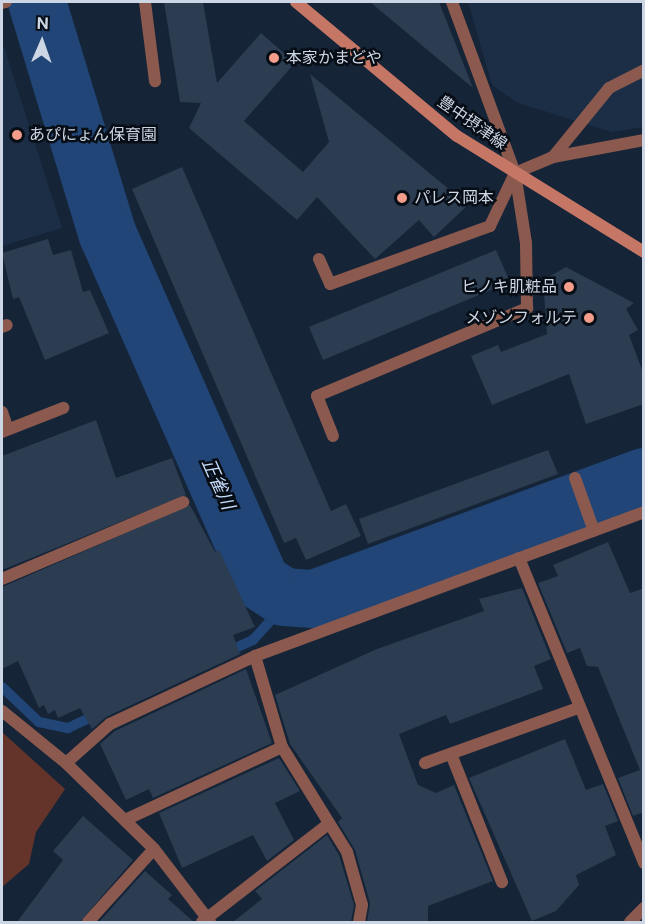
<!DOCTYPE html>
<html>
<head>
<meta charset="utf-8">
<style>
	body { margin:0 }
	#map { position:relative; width:645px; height:924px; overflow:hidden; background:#152437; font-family:"Public Sans","Noto Sans JP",sans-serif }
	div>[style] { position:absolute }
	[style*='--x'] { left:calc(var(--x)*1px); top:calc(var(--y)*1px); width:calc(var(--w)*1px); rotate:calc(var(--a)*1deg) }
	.built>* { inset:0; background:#1c2e46 }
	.green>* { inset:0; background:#64342a }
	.stream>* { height:10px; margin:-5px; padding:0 5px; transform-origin:5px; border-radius:5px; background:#204576 }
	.river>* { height:58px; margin:-29px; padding:0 29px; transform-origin:29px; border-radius:29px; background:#204576 }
	.building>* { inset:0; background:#2c3c51 }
	.service>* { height:12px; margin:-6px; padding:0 6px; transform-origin:6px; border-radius:6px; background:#8b594e }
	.minor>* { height:12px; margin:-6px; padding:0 6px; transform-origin:6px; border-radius:6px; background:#8b594e }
	.tertiary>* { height:12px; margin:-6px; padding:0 6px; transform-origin:6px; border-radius:6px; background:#8b594e }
	.secondary>* { height:12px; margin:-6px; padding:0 6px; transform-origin:6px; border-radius:6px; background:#c57665 }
	.dots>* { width:16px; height:16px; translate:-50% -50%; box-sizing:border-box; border:3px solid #070d15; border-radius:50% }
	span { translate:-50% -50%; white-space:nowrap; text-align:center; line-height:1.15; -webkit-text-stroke:5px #070d15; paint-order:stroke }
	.poi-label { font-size:16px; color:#cdd6e4 }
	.left { translate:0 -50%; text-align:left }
	.right { translate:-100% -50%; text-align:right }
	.street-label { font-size:16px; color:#cdd6e4 }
	.water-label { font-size:18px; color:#c4daf9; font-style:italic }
	.frame { position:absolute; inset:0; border:3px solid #cdd6e4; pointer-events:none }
	.north { position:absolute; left:12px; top:12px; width:60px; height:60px; -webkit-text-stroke:4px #070d15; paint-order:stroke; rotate:2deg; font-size:16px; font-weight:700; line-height:24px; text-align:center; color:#cdd6e4 }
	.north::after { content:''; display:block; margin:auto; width:21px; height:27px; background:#cdd6e4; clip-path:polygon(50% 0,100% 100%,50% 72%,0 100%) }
</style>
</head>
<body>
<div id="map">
	<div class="built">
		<i style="clip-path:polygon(468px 2px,643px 2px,643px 127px,612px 132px,518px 103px,492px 85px)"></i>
		<i style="clip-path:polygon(2px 41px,62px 228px,2px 246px)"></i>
	</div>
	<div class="green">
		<i style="clip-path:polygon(2px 732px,65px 789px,36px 832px,29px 864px,2px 887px)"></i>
	</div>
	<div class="stream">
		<i style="--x:225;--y:653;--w:31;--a:-25"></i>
		<i style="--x:253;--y:640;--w:25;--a:-48"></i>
		<i style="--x:2;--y:687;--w:51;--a:43.4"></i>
		<i style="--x:39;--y:722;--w:30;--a:12"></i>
		<i style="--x:68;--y:728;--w:33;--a:-25"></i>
	</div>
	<div class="river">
		<i style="--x:37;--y:2;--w:244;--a:73.1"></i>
		<i style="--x:108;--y:235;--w:379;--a:66.2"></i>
		<i style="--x:261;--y:582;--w:27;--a:33"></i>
		<i style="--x:284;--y:597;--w:30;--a:4"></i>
		<i style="--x:314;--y:599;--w:352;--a:-20.3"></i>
	</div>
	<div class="building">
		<i style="clip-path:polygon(164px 2px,203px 2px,217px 83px,261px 33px,295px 63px,244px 121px,303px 172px,329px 142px,310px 74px,468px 205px,434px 237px,419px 220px,375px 259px,317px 197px,297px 220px,189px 128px,201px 103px,180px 102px)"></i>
		<i style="clip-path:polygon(370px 2px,439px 2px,473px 88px)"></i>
		<i style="clip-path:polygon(182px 167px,331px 511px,346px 504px,361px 536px,306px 560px,296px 538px,284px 543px,132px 189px)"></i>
		<i style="clip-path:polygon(48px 239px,53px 255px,71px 250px,83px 292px,90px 290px,109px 333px,45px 360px,19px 297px,13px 299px,2px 253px)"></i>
		<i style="clip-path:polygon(496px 250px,510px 282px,323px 360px,309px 327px)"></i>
		<i style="clip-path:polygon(566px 267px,634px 303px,626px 309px,638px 330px,629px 335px,644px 375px,644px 404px,586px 424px,569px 374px,492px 405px,471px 356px,498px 345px,501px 352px,547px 334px,543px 280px)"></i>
		<i style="clip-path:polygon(96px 420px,116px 478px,172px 458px,186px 495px,2px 570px,2px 456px)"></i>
		<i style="clip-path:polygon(548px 450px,558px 474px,368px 544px,359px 519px)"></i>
		<i style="clip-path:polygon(190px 505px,215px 552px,219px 550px,255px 627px,233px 635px,240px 654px,106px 717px,92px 729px,80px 708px,58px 718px,55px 710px,48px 714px,44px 705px,39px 708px,18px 661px,2px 669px,2px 587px)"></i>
		<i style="clip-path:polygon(608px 542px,630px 593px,644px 588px,644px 812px,633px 816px,618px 778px,640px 770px,598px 667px,587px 666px,580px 648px,567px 653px,538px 583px,558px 576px,553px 565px)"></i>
		<i style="clip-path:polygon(522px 588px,551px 659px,534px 666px,543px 689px,450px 724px,446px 715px,399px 734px,418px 785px,436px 793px,454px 785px,493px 881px,428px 906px,428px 922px,367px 922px,370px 903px,355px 850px,338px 822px,342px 818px,290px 744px,275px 695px,377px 649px,484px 611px,479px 599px)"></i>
		<i style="clip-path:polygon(246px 669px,272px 743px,153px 798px,149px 789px,126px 800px,100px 744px,115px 731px)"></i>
		<i style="clip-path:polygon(565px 739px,586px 790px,603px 784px,618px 821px,605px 826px,616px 855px,576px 875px,579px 885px,556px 911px,532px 921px,469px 778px)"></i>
		<i style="clip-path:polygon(279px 758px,300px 791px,275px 803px,294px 840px,267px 861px,253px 835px,182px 868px,159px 813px)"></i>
		<i style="clip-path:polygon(83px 816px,133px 860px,80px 922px,17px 922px,63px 860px,53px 851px)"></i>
		<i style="clip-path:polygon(327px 835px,339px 855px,354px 905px,351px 922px,233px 922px,262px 899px,255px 891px)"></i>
		<i style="clip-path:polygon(145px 871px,172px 895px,168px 899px,194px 922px,99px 922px)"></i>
	</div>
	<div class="service">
		<i style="--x:553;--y:157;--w:89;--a:-50.9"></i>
		<i style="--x:609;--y:88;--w:39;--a:-27"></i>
		<i style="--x:319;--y:259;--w:27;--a:66"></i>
		<i style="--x:330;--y:284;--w:170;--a:-19.9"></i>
		<i style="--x:490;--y:226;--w:59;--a:-64.7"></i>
		<i style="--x:333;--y:436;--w:43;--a:-111.8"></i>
		<i style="--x:317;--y:396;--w:228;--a:-22.7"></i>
		<i style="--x:527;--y:308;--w:65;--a:-90.9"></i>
		<i style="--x:526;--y:243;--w:71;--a:-98.9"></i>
	</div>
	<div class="minor">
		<i style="--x:145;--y:2;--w:80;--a:82.8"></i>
		<i style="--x:452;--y:2;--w:182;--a:69.8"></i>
		<i style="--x:515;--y:173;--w:41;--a:-22.8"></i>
		<i style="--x:553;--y:157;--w:93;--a:-10.6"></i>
		<i style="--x:2;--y:3;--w:4;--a:-14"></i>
		<i style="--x:2;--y:327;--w:5;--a:-22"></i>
		<i style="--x:2;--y:412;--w:18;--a:71"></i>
		<i style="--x:2;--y:432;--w:66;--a:-21.5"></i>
		<i style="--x:575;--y:478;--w:56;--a:70.3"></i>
		<i style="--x:519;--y:558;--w:330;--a:67.7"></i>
		<i style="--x:2;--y:579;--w:197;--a:-23"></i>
		<i style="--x:255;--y:656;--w:95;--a:73.5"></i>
		<i style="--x:282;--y:747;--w:123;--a:58.2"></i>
		<i style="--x:347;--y:852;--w:55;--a:74.2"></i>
		<i style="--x:362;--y:905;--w:17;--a:100"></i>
		<i style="--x:2;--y:711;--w:82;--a:39.1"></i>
		<i style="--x:66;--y:763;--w:123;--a:44.3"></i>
		<i style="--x:154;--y:849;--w:92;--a:52.5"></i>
		<i style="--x:451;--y:754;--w:138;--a:68.3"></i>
		<i style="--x:66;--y:763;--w:59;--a:-41.6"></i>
		<i style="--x:110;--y:724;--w:160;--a:-25.1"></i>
		<i style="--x:255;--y:656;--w:415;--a:-20.3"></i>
		<i style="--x:425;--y:763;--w:163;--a:-19.8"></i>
		<i style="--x:125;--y:820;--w:173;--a:-24.9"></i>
		<i style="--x:88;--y:922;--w:98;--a:-47.9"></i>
		<i style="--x:202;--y:922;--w:158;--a:-37.8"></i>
	</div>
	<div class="tertiary">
		<i style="--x:630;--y:922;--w:20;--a:-45"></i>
	</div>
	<div class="secondary">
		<i style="--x:296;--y:2;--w:209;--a:39.8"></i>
		<i style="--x:457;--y:136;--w:220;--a:31.8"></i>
	</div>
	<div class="dots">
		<i style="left:274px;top:58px;background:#f49d8b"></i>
		<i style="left:17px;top:135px;background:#f49d8b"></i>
		<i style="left:402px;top:198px;background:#f49d8b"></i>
		<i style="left:569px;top:287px;background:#f49d8b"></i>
		<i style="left:589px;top:318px;background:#f49d8b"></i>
	</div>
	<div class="poi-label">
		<span class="left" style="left:286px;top:58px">本家かまどや</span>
		<span class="left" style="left:29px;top:135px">あぴにょん保育園</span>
		<span class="left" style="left:414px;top:198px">パレス岡本</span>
		<span class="right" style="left:557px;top:287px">ヒノキ肌粧品</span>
		<span class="right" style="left:577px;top:318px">メゾンフォルテ</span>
	</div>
	<div class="street-label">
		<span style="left:472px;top:123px;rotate:35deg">豊中摂津線</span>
	</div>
	<div class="water-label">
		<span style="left:218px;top:484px;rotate:66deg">正雀川</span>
	</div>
	<div class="frame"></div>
	<div class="north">N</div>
</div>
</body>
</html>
